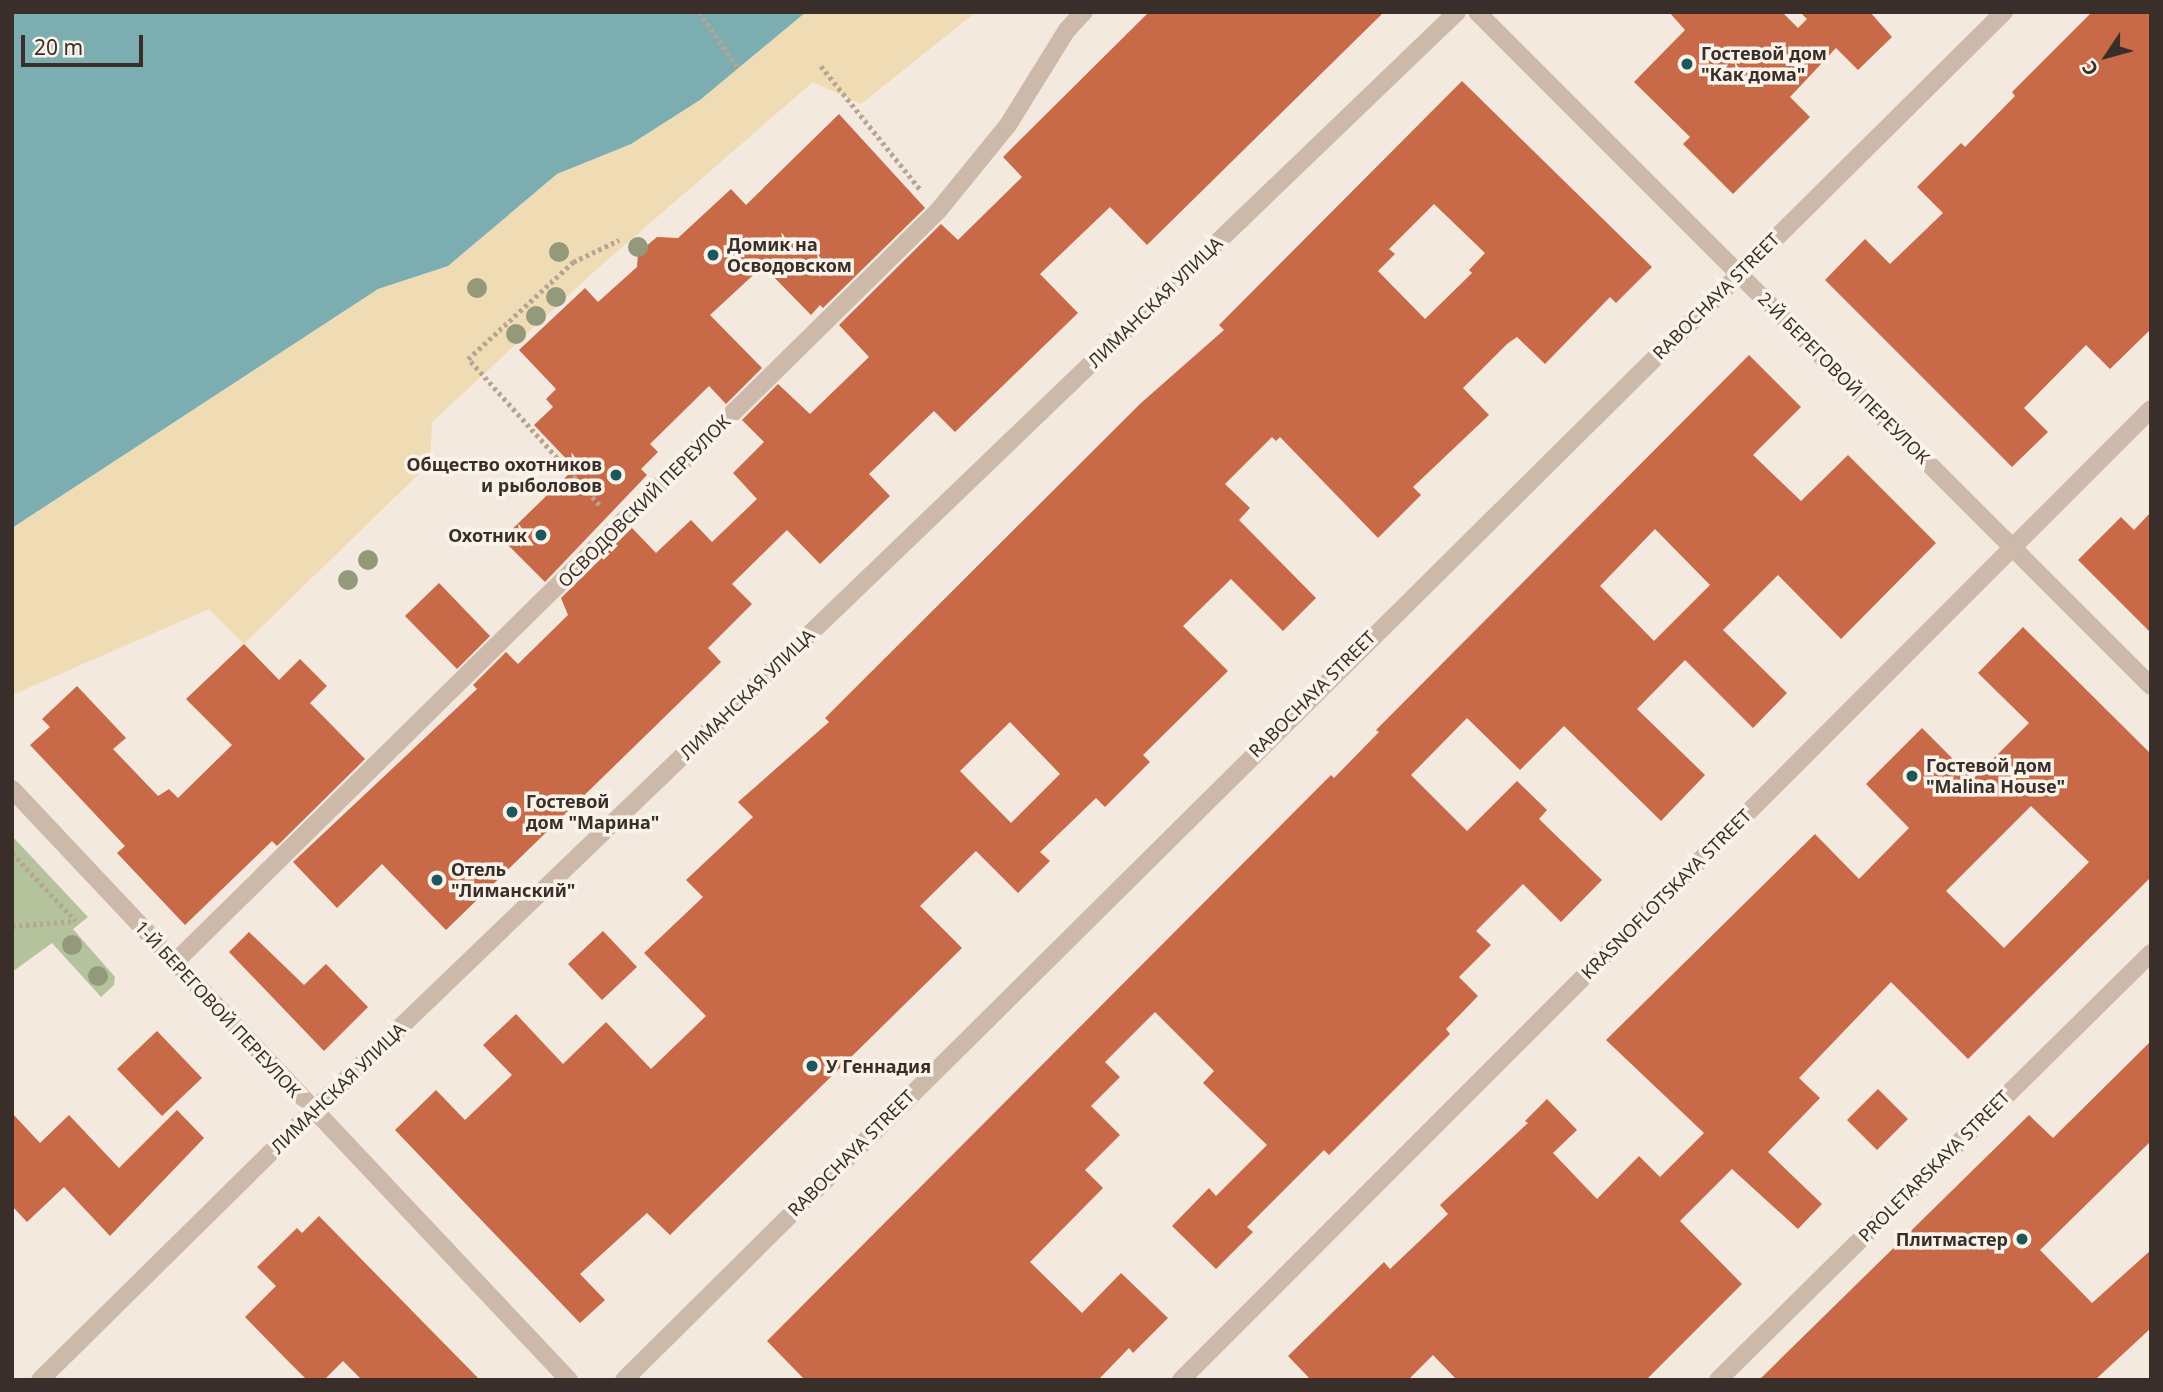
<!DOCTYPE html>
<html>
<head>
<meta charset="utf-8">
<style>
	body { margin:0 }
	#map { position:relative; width:2163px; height:1392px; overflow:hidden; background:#f3e9de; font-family:"Noto Sans",sans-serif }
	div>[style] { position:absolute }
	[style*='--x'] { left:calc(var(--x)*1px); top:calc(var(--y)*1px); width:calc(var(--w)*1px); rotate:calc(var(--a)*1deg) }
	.green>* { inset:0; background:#b5c39d }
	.sand>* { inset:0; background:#efdcb4 }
	.water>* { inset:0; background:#7cadb1 }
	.building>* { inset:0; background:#c86947 }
	.path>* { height:4.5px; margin-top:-2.25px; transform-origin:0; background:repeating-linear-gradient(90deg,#b7a493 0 3.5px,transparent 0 7px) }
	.service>* { height:18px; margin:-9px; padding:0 9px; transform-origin:9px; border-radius:9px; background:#ccb9a9 }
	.minor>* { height:18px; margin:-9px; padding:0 9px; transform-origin:9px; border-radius:9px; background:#ccb9a9 }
	.tertiary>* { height:18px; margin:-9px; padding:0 9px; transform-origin:9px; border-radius:9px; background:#ccb9a9 }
	.trees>* { width:20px; height:20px; margin:-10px; border-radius:50%; background:#94997c }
	.dots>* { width:19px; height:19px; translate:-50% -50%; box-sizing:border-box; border:4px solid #faf3ea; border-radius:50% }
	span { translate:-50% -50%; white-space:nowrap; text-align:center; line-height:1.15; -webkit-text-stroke:7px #faf3ea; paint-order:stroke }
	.poi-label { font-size:18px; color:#392e29; font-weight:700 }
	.left { translate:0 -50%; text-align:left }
	.right { translate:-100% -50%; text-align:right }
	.street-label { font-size:18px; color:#392e29 }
	.frame { position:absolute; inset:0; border:14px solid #392e29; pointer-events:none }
	.north { position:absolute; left:2072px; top:21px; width:70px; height:70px; -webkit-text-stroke:5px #faf3ea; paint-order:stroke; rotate:234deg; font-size:19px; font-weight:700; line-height:28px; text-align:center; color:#392e29 }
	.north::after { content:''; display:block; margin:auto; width:24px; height:32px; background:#392e29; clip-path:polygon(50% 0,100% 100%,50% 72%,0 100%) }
	.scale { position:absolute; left:21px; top:35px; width:122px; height:32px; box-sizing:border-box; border:4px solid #392e29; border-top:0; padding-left:9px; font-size:21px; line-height:24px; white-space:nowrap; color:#392e29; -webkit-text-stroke:5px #faf3ea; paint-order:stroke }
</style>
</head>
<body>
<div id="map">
	<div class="green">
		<i style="clip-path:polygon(12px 836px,88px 917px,73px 929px,115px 977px,114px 985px,101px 997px,52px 943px,12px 972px)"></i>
	</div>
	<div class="sand">
		<i style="clip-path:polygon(806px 12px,976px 12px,861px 104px,813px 82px,598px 268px,432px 422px,430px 463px,244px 644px,209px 609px,12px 695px,12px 528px,378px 289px,448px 266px,557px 174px,631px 144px,700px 100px)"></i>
	</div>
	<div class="water">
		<i style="clip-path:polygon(12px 12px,806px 12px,700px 100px,631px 144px,557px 174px,448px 266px,378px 289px,12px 528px)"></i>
	</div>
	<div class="building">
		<i style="clip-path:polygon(1149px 12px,1384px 12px,1147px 245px,1110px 207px,1040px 274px,1078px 313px,955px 432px,934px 411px,869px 474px,890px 496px,820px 564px,787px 530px,732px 584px,752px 604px,708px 648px,721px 662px,446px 930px,382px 864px,337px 908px,293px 862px,477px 689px,473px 685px,506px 652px,518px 664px,568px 615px,561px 598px,632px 528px,656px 553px,691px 520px,712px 542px,757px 499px,733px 473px,764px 442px,742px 420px,778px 384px,810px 414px,869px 357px,839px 325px,941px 224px,958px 240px,1022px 177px,1003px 157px)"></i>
		<i style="clip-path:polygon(1669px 12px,1782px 12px,1798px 28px,1807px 19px,1800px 12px,1870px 12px,1892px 37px,1858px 70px,1836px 48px,1790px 97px,1810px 117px,1733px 194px,1683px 144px,1690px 137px,1634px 82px,1685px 30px)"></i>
		<i style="clip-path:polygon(2092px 12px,2151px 12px,2151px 329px,2110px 369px,2086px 345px,2024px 408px,2048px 432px,2012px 467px,1825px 280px,1865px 239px,1890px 264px,1943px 213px,1917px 187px,1961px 143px,1965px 147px,2015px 96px,2012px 92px)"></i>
		<i style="clip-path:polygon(evenodd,1462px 81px,1652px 267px,1616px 303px,1610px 297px,1545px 364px,1517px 337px,1507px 344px,1463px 388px,1489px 415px,1413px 487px,1421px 495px,1378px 538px,1280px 437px,1276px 441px,1272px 437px,1225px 484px,1250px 508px,1239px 520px,1316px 598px,1283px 631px,1231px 579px,1183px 626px,1228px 671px,1143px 755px,1150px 762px,1105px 807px,1096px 798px,1040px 852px,1050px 861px,1018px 893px,976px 851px,920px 906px,962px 948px,670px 1235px,647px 1213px,580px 1274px,605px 1300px,580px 1323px,395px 1130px,436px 1090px,465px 1120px,512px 1075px,483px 1045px,516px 1014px,563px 1064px,606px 1022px,651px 1069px,706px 1016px,644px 953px,703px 897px,686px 880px,753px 817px,738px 802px,829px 722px,825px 718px,1141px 403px,1224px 330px,1219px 325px,1462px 81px,1434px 204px,1485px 253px,1469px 270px,1472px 273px,1425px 319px,1378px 271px,1395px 254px,1389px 249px,1434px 204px,1462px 81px,1010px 722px,1060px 774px,1011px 823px,960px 771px,1010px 722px)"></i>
		<i style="clip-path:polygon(839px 114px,925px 208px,823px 308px,820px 305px,811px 315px,763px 266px,710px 315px,762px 368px,726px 404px,709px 386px,650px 444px,658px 452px,641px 469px,647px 475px,545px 582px,502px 539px,575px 468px,534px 425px,553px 407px,546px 399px,556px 389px,519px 350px,585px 288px,598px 302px,637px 267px,638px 253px,657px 237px,678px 238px,731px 189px,746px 205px)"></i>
		<i style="clip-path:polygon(evenodd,1749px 355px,1801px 407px,1753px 455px,1801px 501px,1848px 455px,1936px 543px,1841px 639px,1778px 575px,1723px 630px,1787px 693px,1753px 728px,1685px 660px,1637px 709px,1705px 775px,1661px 821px,1564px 726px,1520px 770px,1467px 718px,1411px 775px,1467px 831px,1517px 781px,1547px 810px,1539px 819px,1602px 880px,1561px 922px,1523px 884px,1476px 931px,1491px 945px,1459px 977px,1478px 996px,1446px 1029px,1450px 1034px,1329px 1155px,1324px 1150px,1247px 1227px,1253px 1232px,1216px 1269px,1172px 1226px,1209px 1188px,1216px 1196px,1267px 1145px,1203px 1083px,1214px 1071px,1155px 1012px,1105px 1062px,1120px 1077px,1091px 1106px,1120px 1135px,1085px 1170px,1103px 1188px,1030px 1262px,1082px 1313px,1121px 1273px,1168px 1318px,1133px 1353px,1129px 1348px,1098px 1380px,805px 1380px,767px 1341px,1307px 799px,1331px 775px,1334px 778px,1379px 732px,1376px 730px,1749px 355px,1655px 529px,1710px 585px,1654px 641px,1600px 586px,1655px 529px)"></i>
		<i style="clip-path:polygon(2151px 512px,2151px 633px,2078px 560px,2121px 517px,2134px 530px)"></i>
		<i style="clip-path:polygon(439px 583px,490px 636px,457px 669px,405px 616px)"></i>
		<i style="clip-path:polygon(evenodd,2023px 627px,2151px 754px,2151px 877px,1968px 1059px,1891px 982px,1799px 1078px,1820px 1098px,1768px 1152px,1822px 1204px,1798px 1229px,1732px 1169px,1680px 1221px,1742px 1284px,1646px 1380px,1457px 1380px,1433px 1355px,1408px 1380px,1311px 1380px,1288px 1356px,1384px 1262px,1390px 1269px,1448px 1214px,1440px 1205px,1528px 1123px,1525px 1121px,1547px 1099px,1577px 1130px,1553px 1153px,1597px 1199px,1639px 1156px,1660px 1177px,1704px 1133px,1606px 1040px,1815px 834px,1859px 879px,1909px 828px,1866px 784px,1922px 728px,1973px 779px,2029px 723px,1978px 673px,2023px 627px,2031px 806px,2089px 862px,2004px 948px,1946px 891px,2031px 806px)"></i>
		<i style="clip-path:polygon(244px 644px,279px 680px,300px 659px,327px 686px,310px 703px,365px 759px,277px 846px,272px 841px,185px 925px,117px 853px,125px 846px,30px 745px,50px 727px,42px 719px,77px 686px,126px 738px,113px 749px,158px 796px,169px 789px,178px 798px,232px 745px,186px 699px)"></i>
		<i style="clip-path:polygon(603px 931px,637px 967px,602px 1000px,568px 964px)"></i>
		<i style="clip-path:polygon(249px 932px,304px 985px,326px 964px,368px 1007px,324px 1051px,229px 952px)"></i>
		<i style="clip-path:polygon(157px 1031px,202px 1078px,162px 1116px,117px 1069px)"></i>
		<i style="clip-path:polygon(2151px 1041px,2151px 1141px,2040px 1250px,2092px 1303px,2151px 1250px,2151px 1328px,2095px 1380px,1759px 1380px,2029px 1115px,2053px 1138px)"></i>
		<i style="clip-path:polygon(1878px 1089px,1908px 1119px,1877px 1150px,1847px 1120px)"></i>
		<i style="clip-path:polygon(177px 1110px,204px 1138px,110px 1236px,64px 1187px,27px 1222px,12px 1206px,12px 1113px,40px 1143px,69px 1115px,119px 1168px)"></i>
		<i style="clip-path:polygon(319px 1216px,422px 1321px,480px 1380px,362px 1380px,343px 1361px,324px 1380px,307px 1380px,284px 1357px,245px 1317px,276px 1286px,257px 1267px,297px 1228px,302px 1233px)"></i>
	</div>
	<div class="path">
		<i style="--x:699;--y:12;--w:68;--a:55.1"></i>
		<i style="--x:821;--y:66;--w:158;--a:51.2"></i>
		<i style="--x:599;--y:505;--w:196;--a:-131.9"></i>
		<i style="--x:468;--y:359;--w:143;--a:-42.7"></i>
		<i style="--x:573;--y:262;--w:51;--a:-25.6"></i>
		<i style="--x:12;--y:853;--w:93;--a:46.7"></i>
		<i style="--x:12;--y:926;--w:63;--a:-4.5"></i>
	</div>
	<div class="service">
		<i style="--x:174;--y:963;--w:1072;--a:-44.55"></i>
		<i style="--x:938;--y:211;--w:111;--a:-50.9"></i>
		<i style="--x:1008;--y:125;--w:112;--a:-58.2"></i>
		<i style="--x:1067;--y:30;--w:25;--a:-47"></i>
	</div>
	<div class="minor">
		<i style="--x:1477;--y:12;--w:953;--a:45"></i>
		<i style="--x:12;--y:789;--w:812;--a:46.7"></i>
		<i style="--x:40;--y:1380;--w:385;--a:-44.6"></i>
		<i style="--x:314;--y:1110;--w:1585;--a:-43.85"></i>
		<i style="--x:1181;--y:1380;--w:1372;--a:-45.03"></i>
		<i style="--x:1718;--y:1380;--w:608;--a:-44.6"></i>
	</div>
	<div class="tertiary">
		<i style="--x:624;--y:1380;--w:1943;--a:-44.75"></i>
	</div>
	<div class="trees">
		<i style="left:638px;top:247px"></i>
		<i style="left:559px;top:252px"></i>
		<i style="left:477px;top:288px"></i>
		<i style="left:556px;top:297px"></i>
		<i style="left:536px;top:316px"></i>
		<i style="left:516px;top:334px"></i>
		<i style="left:368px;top:560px"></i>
		<i style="left:348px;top:580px"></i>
		<i style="left:72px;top:945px"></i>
		<i style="left:98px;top:976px"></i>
	</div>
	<div class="dots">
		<i style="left:1687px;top:64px;background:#1d565b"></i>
		<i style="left:713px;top:255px;background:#1d565b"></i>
		<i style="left:616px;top:475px;background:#1d565b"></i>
		<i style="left:541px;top:535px;background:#1d565b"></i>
		<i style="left:1912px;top:776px;background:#1d565b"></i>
		<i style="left:512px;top:812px;background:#1d565b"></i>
		<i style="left:437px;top:880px;background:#1d565b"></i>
		<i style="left:812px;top:1066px;background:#1d565b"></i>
		<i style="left:2022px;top:1239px;background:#1d565b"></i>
	</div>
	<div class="poi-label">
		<span class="left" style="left:1701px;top:64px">Гостевой дом<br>"Как дома"</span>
		<span class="left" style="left:727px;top:255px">Домик на<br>Осводовском</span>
		<span class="right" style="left:602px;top:475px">Общество охотников<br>и рыболовов</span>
		<span class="right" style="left:527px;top:535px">Охотник</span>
		<span class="left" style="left:1926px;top:776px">Гостевой дом<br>"Malina House"</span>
		<span class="left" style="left:526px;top:812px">Гостевой<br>дом "Марина"</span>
		<span class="left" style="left:451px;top:880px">Отель<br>"Лиманский"</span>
		<span class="left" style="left:826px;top:1066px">У Геннадия</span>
		<span class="right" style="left:2008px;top:1239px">Плитмастер</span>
	</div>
	<div class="street-label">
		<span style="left:1716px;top:296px;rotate:-45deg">RABOCHAYA STREET</span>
		<span style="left:1155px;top:302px;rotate:-44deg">ЛИМАНСКАЯ УЛИЦА</span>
		<span style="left:1844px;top:378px;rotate:45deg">2-Й БЕРЕГОВОЙ ПЕРЕУЛОК</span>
		<span style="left:644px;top:501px;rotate:-45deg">ОСВОДОВСКИЙ ПЕРЕУЛОК</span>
		<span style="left:747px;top:694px;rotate:-44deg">ЛИМАНСКАЯ УЛИЦА</span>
		<span style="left:1312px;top:694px;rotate:-45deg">RABOCHAYA STREET</span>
		<span style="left:1666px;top:894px;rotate:-45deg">KRASNOFLOTSKAYA STREET</span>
		<span style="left:218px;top:1009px;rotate:47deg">1-Й БЕРЕГОВОЙ ПЕРЕУЛОК</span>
		<span style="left:338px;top:1088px;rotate:-44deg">ЛИМАНСКАЯ УЛИЦА</span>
		<span style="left:851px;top:1153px;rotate:-45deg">RABOCHAYA STREET</span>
		<span style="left:1934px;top:1166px;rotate:-45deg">PROLETARSKAYA STREET</span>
	</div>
	<div class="frame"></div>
	<div class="north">С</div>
	<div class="scale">20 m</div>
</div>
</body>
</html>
